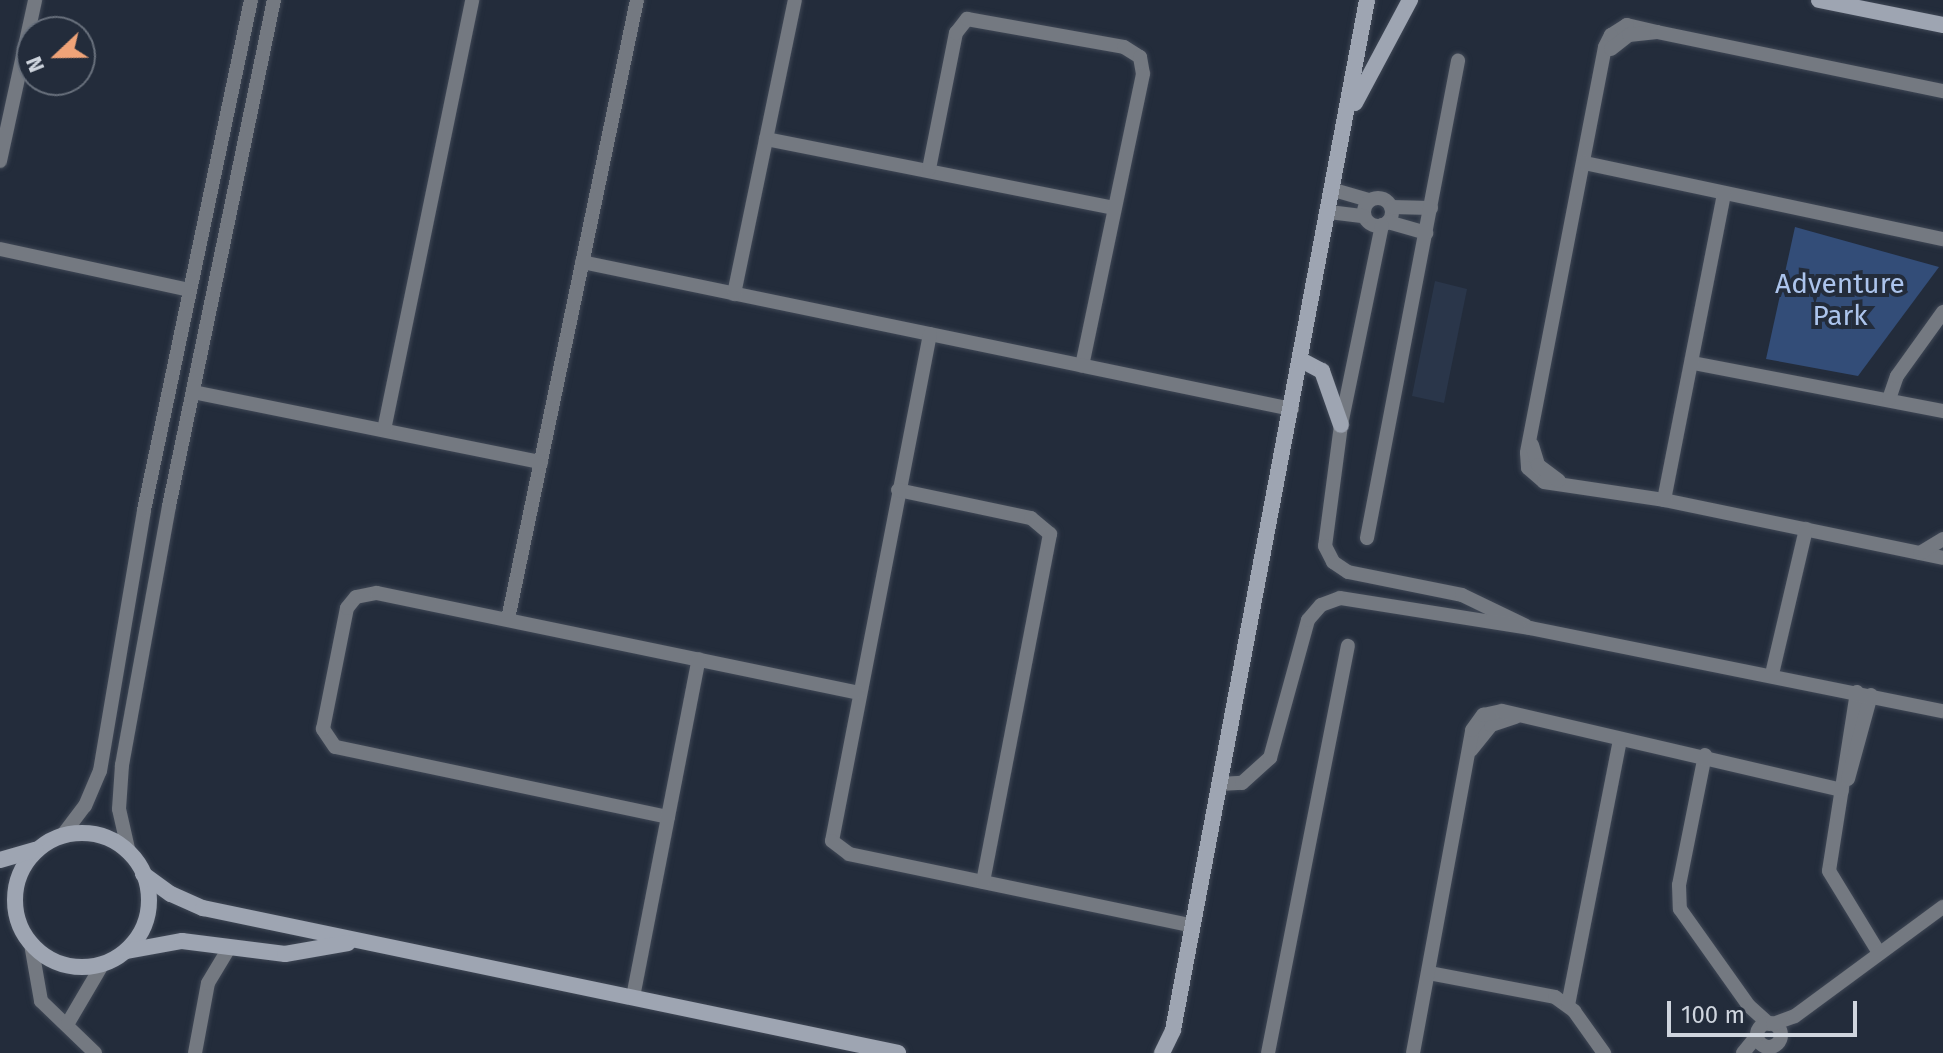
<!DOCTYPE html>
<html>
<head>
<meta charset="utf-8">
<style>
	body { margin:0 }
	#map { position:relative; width:1943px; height:1053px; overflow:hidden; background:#232c3b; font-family:"Fira Sans",sans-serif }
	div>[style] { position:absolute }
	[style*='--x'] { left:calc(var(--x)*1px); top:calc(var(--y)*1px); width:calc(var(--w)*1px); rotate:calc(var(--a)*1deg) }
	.built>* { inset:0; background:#2a364a }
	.green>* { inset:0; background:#334d78 }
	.roads { filter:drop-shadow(0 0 2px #3f4755) drop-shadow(0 0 2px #3f4755) }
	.street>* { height:14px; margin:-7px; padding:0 7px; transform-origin:7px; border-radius:7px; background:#747981 }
	.street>.ring { margin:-7px; padding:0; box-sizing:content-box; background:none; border:14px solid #747981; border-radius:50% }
	.secondary>* { height:16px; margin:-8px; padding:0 8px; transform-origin:8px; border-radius:8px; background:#9ea5b2 }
	.secondary>.ring { margin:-8px; padding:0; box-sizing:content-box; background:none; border:16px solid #9ea5b2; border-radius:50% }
	span { translate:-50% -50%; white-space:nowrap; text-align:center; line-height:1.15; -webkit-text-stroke:8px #232c3b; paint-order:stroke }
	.park-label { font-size:28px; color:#acc4ec }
	.north { position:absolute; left:16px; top:16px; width:80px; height:80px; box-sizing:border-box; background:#232c3b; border:2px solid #68707c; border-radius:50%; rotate:248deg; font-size:22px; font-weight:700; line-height:32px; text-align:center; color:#cfd5de }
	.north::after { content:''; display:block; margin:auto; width:28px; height:36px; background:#efa378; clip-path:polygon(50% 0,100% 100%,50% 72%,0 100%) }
	.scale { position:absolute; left:1667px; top:1001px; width:190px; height:36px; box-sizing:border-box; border:4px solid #cfd5de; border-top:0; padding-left:10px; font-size:24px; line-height:28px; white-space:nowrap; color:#cfd5de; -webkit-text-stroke:6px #232c3b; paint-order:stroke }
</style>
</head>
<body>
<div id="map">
	<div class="built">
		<i style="clip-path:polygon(1435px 281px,1467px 289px,1444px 403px,1412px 396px)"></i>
	</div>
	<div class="green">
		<i style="clip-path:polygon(1795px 227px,1939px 267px,1858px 376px,1766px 359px)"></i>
	</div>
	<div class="roads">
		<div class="street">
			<i style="--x:1657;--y:32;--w:31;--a:-167"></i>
			<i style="--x:1627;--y:25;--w:19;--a:148"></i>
			<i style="--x:1611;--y:35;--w:13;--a:117"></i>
			<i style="--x:1605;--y:47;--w:413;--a:100.9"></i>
			<i style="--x:1527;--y:453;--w:15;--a:86"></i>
			<i style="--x:1528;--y:468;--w:21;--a:41"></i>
			<i style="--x:1544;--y:482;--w:121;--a:8.5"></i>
			<i style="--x:1664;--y:500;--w:285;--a:11.7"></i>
			<i style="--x:1611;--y:49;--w:23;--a:-38"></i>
			<i style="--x:1629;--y:35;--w:28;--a:-6"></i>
			<i style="--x:1657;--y:32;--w:292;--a:11.7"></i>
			<i style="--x:766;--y:139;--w:355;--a:11.2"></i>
			<i style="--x:0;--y:161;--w:165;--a:-77.7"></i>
			<i style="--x:1585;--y:163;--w:366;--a:12"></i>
			<i style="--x:929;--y:169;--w:139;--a:-78.8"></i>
			<i style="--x:956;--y:33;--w:18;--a:-52"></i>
			<i style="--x:967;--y:19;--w:159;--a:10.1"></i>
			<i style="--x:1124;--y:47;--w:19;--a:32"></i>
			<i style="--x:1140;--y:57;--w:17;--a:80"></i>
			<i style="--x:1143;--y:74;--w:298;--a:101.8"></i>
			<i style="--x:1334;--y:190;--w:36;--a:16"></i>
			<i class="ring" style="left:1364px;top:198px;width:14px;height:14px"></i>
			<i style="--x:1391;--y:207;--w:40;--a:1.4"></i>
			<i style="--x:1329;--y:212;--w:35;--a:7"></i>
			<i style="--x:1388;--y:222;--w:40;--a:16"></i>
			<i style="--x:1382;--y:225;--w:204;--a:101.6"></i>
			<i style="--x:1341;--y:425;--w:122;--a:97.5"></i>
			<i style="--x:1325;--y:546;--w:18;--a:63"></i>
			<i style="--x:1333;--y:562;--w:18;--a:34"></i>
			<i style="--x:1348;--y:572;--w:116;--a:11.4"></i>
			<i style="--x:1462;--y:595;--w:71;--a:25.8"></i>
			<i style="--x:0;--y:249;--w:194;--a:12.2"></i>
			<i style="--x:582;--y:262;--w:725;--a:11.7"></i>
			<i style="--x:734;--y:294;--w:300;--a:-78.3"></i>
			<i style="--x:930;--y:334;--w:516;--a:100.94"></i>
			<i style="--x:832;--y:841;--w:21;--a:37"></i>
			<i style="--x:849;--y:854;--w:351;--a:11.8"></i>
			<i style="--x:1693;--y:363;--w:255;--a:10.9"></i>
			<i style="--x:193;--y:392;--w:355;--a:11.4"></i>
			<i style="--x:1889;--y:399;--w:24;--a:-71"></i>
			<i style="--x:1897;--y:376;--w:79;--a:-54.3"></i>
			<i style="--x:384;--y:430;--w:439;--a:-78.4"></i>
			<i style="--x:1532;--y:445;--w:21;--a:73"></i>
			<i style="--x:1538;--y:465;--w:26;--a:37"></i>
			<i style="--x:898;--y:490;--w:136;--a:11.9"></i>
			<i style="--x:1031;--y:518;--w:25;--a:40"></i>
			<i style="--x:1050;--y:534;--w:354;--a:100.9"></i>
			<i style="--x:1664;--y:500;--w:312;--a:-78.9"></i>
			<i style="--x:1367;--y:538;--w:486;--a:-79.2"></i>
			<i style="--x:1920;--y:553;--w:27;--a:-31"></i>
			<i style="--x:508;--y:619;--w:632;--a:-78.23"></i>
			<i style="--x:1772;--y:674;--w:149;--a:-76.8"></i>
			<i style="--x:1857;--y:692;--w:181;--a:98.9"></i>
			<i style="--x:1829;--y:871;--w:96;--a:58.6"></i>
			<i style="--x:1471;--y:750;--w:32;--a:-51"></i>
			<i style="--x:1491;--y:725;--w:26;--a:-18"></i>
			<i style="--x:1705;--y:755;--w:133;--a:101.3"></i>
			<i style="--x:1679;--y:885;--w:24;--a:88"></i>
			<i style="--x:1680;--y:909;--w:119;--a:54.6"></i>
			<i style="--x:1749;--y:1006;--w:27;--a:42"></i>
			<i style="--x:1848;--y:779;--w:87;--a:-74.7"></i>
			<i style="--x:1220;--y:784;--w:22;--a:-3"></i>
			<i style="--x:1242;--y:783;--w:38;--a:-42"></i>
			<i style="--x:1270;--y:758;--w:143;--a:-74.6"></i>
			<i style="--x:1308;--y:620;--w:20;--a:-49"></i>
			<i style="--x:1321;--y:605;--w:20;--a:-20"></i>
			<i style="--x:1340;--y:598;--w:192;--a:9"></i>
			<i style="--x:1530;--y:628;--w:421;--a:11.4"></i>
			<i style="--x:668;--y:817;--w:340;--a:-168.1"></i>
			<i style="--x:335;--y:747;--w:22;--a:-124"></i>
			<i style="--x:323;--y:729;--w:123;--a:-78.8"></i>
			<i style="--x:347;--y:608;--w:14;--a:-51"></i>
			<i style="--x:356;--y:597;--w:21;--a:-11"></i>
			<i style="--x:377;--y:593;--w:490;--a:11.7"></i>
			<i style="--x:62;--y:836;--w:38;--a:-53"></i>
			<i style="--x:85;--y:806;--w:38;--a:-67"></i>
			<i style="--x:100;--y:771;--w:265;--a:-80.4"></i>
			<i style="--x:144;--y:510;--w:521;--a:-78.15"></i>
			<i style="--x:129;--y:853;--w:45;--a:-102.8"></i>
			<i style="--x:119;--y:809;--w:44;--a:-86.1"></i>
			<i style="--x:122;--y:765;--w:263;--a:-79.7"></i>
			<i style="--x:169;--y:506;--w:517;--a:-78.28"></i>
			<i style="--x:31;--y:944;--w:58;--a:80"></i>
			<i style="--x:41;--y:1001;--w:75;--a:43.9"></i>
			<i style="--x:1429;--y:973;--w:128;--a:10.8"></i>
			<i style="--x:1555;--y:997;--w:24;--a:36"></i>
			<i style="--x:1574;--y:1011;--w:52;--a:54.5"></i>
			<i style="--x:633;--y:997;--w:344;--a:-79"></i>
			<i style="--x:1568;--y:1005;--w:271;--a:-78.9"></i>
			<i style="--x:68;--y:1023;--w:67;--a:-59.6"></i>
			<i class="ring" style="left:1757px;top:1023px;width:10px;height:10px"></i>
			<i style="--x:1773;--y:1024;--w:23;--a:-20"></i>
			<i style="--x:1795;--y:1016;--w:184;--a:-36.4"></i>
			<i style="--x:195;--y:1053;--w:71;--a:-79.5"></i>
			<i style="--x:208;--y:983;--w:41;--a:-59"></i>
			<i style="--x:1268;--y:1053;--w:415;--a:-78.9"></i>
			<i style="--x:1413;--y:1053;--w:328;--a:-79.6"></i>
			<i style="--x:1472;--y:730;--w:19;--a:-54"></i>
			<i style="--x:1483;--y:715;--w:19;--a:-12"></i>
			<i style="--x:1502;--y:711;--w:349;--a:13.1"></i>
			<i style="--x:1743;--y:1053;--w:22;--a:-51"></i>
		</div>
		<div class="secondary">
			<i style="--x:1819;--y:0;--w:126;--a:11.4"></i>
			<i style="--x:1355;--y:103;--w:117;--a:-61.9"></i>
			<i style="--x:1301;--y:360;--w:24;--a:28"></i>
			<i style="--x:1322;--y:371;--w:57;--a:70.6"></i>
			<i class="ring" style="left:15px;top:833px;width:118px;height:118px"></i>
			<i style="--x:0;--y:860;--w:37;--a:-16"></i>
			<i style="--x:143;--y:874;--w:34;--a:36"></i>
			<i style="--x:171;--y:894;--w:35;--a:24"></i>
			<i style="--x:203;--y:908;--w:710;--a:11.78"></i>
			<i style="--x:127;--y:951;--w:56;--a:-10.3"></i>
			<i style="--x:182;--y:941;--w:104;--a:7.2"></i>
			<i style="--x:285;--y:954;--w:64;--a:-9.9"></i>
			<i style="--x:1162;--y:1053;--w:25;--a:-64"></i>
			<i style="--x:1173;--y:1030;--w:1048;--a:-79.33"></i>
		</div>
	</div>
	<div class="park-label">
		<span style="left:1840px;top:300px">Adventure<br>Park</span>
	</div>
	<div class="north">N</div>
	<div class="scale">100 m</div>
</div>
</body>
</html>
